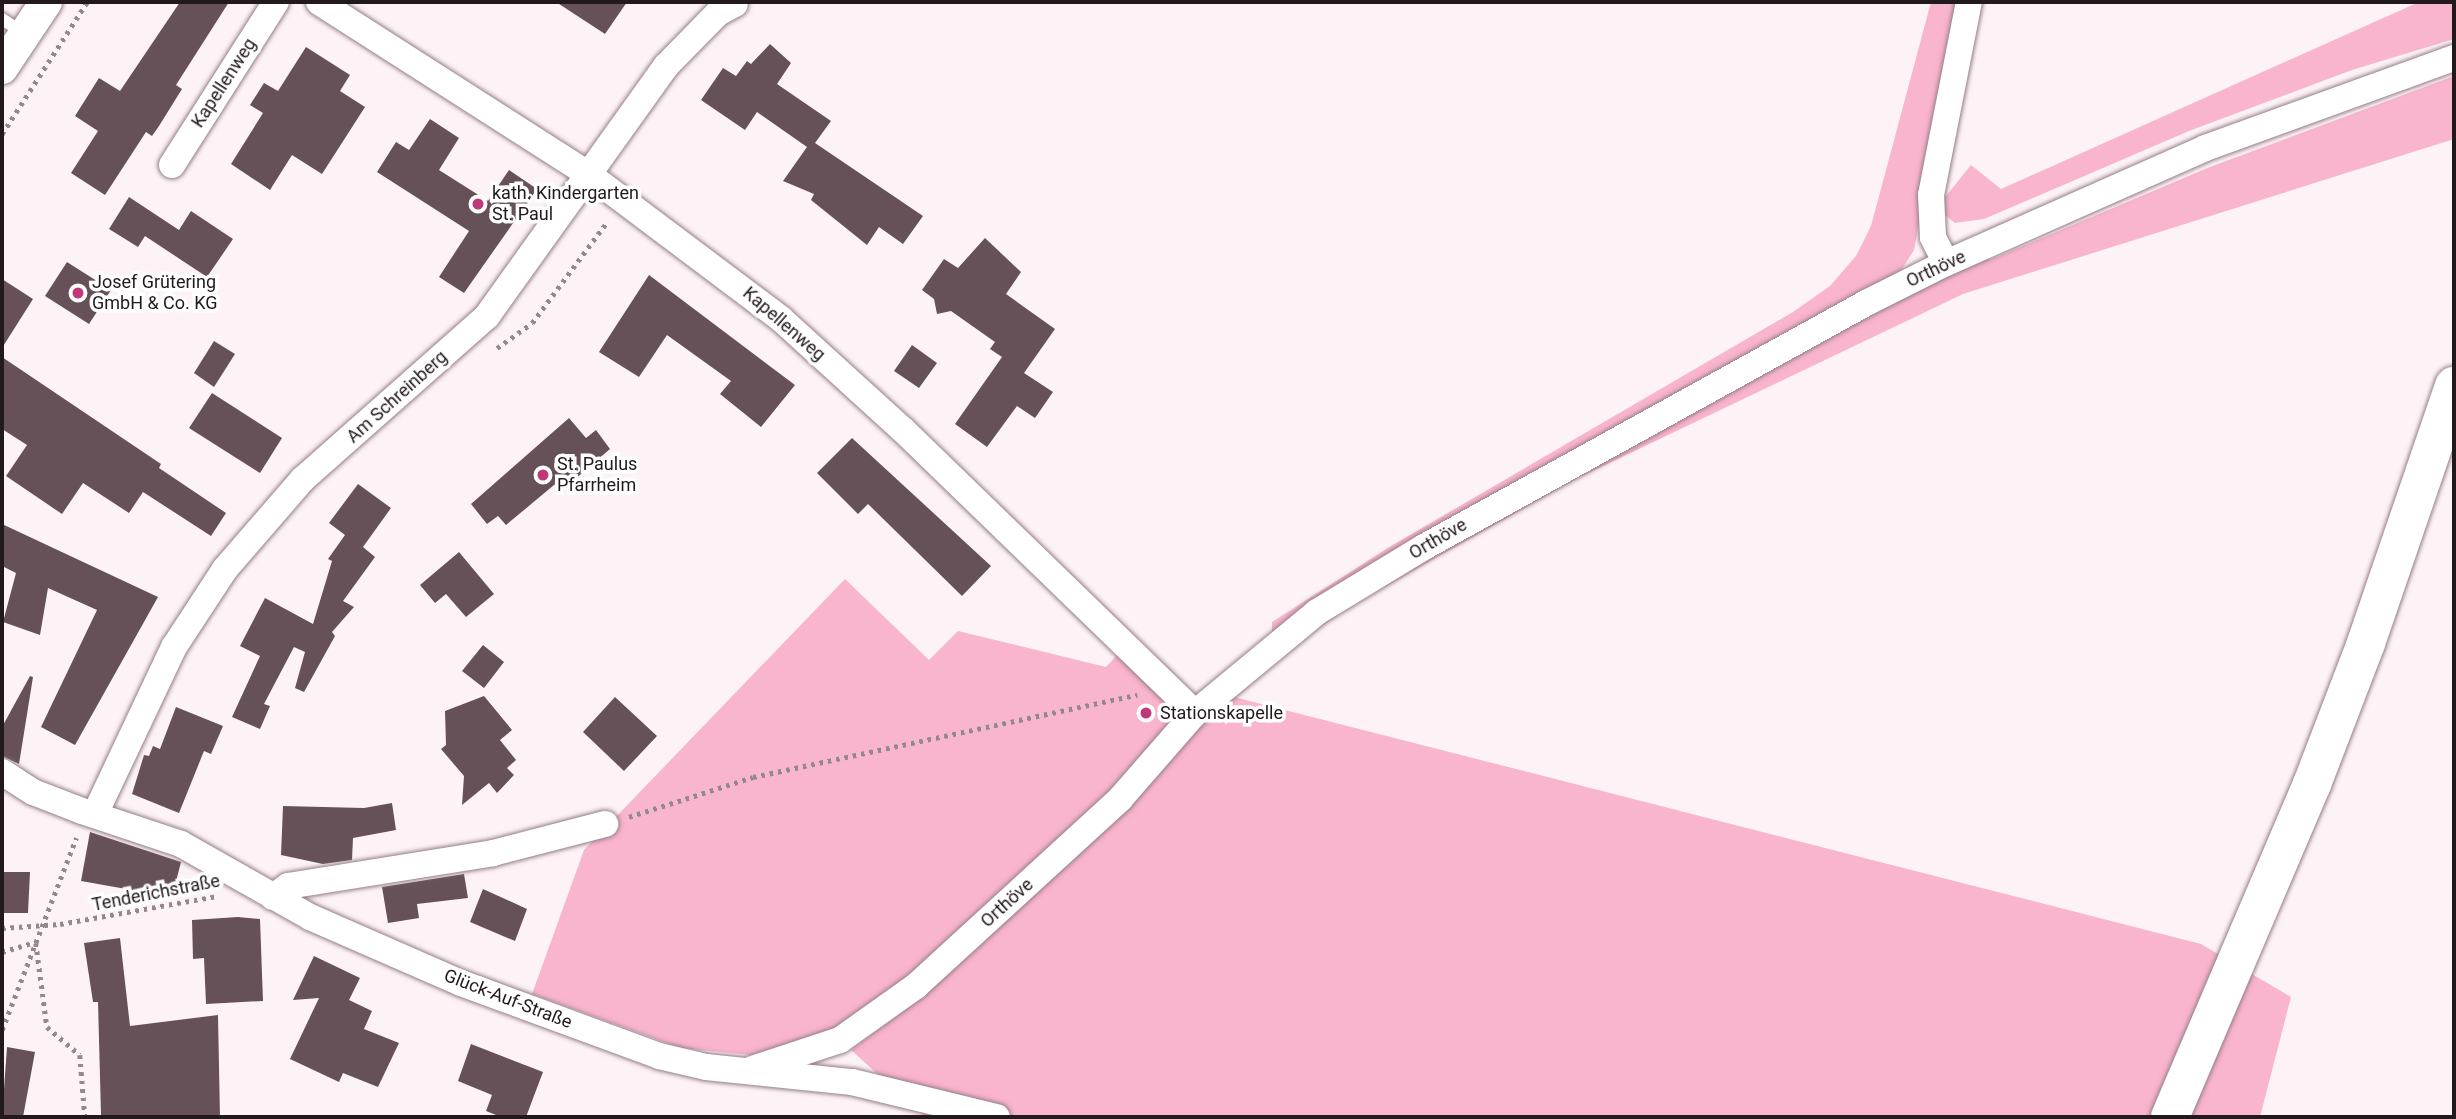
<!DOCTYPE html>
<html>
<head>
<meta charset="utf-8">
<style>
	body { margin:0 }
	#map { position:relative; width:2456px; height:1119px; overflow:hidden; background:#fdf3f7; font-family:Roboto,sans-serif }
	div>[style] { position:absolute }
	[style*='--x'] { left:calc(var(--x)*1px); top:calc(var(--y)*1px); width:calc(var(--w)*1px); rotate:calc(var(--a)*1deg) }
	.green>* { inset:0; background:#f9b4ce }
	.building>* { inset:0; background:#665159 }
	.path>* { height:4.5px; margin-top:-2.25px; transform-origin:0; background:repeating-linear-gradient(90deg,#92898c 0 3.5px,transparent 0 8.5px) }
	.roads { filter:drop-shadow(0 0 2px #947e85) drop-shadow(0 0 2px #947e85) }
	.service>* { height:12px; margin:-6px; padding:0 6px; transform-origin:6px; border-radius:6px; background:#fff }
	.minor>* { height:26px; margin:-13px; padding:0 13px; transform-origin:13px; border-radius:13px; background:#fff }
	.tertiary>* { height:32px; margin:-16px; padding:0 16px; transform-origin:16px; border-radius:16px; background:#fff }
	.primary>* { height:38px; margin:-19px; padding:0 19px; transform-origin:19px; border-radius:19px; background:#fff }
	.dots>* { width:19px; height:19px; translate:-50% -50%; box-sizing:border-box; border:4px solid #fff; border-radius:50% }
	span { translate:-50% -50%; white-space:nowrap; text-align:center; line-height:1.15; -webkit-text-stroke:7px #fff; paint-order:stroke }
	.street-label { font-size:18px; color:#22191c }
	.poi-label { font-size:18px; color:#22191c }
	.left { translate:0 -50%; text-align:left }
	.frame { position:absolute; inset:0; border:4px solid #22191c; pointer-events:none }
</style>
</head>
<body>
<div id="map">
	<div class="green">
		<i style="clip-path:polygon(1931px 2px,1961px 2px,1914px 250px,1900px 272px,1272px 637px,1272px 622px,1391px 546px,1793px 312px,1830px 286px,1856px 256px,1871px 226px)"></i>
		<i style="clip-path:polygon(2419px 2px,2454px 2px,2454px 39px,2352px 70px,2189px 131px,1984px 219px,1955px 223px,1945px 215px,1942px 201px,1971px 165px,2001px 189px)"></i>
		<i style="clip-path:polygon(2454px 76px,2454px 139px,1963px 294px,1576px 479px,1347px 608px,1297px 644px,1345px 604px,1459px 536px,1987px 252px,1990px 260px,2210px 167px)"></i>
		<i style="clip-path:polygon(845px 579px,929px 660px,958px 631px,1106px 667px,1117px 655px,1173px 709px,1172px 722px,1113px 791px,910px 980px,832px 1030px,751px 1055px,681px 1048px,532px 994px,584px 850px)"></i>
		<i style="clip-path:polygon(1234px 697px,2201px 944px,2291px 997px,2260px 1117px,925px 1117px,851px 1050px,926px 994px,1203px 722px)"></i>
	</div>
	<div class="building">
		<i style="clip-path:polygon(180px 2px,229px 2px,176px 85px,182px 89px,159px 126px,152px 136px,146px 132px,105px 195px,71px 173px,98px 131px,75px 116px,99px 78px,120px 91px)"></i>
		<i style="clip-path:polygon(556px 2px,627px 2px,605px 34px)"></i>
		<i style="clip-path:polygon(770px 44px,791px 63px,777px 84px,831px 121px,815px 143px,923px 216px,903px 244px,879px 227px,867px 245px,811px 200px,814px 194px,783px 181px,807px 147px,757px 112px,745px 130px,701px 100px,723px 68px,736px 76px,747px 61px,751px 64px)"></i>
		<i style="clip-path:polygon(306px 47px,350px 75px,340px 91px,365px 107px,322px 174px,292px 155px,270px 190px,231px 164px,263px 113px,250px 105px,264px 83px,278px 91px)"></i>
		<i style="clip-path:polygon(430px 119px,459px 138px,439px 170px,488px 201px,509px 170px,537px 189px,464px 293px,439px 277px,469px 231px,377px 172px,396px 142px,409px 150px)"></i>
		<i style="clip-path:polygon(129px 197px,179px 230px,191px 211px,233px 239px,207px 277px,145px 236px,138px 247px,109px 229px)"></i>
		<i style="clip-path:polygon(985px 238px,1021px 272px,1006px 294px,1055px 329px,1024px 373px,1053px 392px,1035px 418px,1017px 406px,987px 447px,955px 424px,1002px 357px,990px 349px,995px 342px,951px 311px,937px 314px,934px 299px,922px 290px,944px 259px,958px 268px)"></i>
		<i style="clip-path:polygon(67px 262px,111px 290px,89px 324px,45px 296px)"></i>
		<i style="clip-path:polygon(649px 275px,795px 385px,761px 427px,720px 394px,731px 381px,667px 335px,639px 377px,599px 352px)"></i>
		<i style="clip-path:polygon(2px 279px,33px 299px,2px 348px)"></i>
		<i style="clip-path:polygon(214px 341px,235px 354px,214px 387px,194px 373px)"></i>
		<i style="clip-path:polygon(912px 345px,937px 363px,919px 388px,894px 371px)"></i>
		<i style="clip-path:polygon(2px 357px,161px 464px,159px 468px,226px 513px,211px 536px,143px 492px,129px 513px,83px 483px,62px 514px,6px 476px,27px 445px,2px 429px)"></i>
		<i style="clip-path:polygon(212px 393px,282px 438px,260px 473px,189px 428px)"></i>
		<i style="clip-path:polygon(569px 418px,586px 438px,596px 430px,610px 449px,566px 487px,560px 480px,506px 525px,498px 516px,487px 524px,471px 504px)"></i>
		<i style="clip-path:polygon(852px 438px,991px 566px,962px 596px,868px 504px,858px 514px,817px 473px)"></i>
		<i style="clip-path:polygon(358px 484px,391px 508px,363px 547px,375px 557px,343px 601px,354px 607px,332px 632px,335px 636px,304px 692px,295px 688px,305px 652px,294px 647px,264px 704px,270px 706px,260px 729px,232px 717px,260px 656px,240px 646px,265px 598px,313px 624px,332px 561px,328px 559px,345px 535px,329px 523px)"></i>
		<i style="clip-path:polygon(2px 524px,158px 597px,75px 745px,41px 727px,97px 610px,48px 588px,40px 635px,3px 622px,16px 573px,2px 566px)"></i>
		<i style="clip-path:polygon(459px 552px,494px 594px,466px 617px,446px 594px,435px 603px,420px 585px)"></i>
		<i style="clip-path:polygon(483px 645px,504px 662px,484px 688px,462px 671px)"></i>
		<i style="clip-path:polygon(30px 676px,33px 677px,19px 764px,2px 756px,2px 727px)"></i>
		<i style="clip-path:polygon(484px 696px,512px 730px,500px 740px,516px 760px,507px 768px,514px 775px,497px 793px,489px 783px,462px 805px,464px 776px,441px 749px,446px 745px,445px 711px)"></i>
		<i style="clip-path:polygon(615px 697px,657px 736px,624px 771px,583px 732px)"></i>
		<i style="clip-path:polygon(176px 707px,223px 726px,211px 754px,204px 751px,179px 813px,132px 794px,144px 755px,149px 756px,153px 746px,160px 749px)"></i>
		<i style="clip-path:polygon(392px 803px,396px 830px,353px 838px,352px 860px,323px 864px,281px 855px,283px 806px,364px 808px)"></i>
		<i style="clip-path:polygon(90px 832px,181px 862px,173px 893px,160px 895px,81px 881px)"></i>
		<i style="clip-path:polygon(2px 872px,30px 872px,28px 913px,2px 913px)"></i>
		<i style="clip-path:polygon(464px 874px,468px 898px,417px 904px,419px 918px,388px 923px,382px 887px)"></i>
		<i style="clip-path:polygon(483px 889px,527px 909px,515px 941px,470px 922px)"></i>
		<i style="clip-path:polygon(238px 917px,260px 919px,263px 1001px,206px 1004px,204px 958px,193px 959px,192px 920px)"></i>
		<i style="clip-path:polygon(120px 938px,130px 1026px,218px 1015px,220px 1117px,101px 1115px,98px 1002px,93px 1002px,84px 943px)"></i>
		<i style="clip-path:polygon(314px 956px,360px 978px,349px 1000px,372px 1011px,364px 1029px,399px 1043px,378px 1087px,343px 1073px,339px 1082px,290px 1059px,319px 998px,293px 1000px)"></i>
		<i style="clip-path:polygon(471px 1044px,543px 1072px,526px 1117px,501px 1117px,486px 1111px,492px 1095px,458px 1081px)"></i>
		<i style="clip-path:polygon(7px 1047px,35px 1052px,23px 1117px,2px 1117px)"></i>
	</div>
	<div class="path">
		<i style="--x:2;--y:134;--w:157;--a:-57.2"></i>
		<i style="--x:497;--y:348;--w:43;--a:-35.5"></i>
		<i style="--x:532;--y:323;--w:126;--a:-53.4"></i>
		<i style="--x:629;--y:817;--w:130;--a:-17.9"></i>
		<i style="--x:753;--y:777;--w:393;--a:-12.1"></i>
		<i style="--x:2;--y:928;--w:58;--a:-3.9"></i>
		<i style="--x:60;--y:924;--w:159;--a:-10.1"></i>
		<i style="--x:36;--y:943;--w:85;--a:82.5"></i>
		<i style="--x:47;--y:1027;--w:43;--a:40.3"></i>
		<i style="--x:80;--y:1055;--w:62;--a:85.4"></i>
		<i style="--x:2;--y:952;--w:34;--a:-17"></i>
		<i style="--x:2;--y:1030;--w:206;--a:-68.9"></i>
	</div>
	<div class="roads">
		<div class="service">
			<i style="--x:2;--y:19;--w:27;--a:33"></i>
		</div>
		<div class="minor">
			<i style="--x:319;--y:2;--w:319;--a:32.6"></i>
			<i style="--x:588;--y:174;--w:241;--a:36.9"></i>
			<i style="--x:781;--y:319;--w:165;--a:42.3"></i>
			<i style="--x:903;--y:430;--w:407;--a:44.1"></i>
			<i style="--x:172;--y:165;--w:193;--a:-57.5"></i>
			<i style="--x:1946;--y:263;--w:29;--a:-117"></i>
			<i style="--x:1933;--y:237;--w:42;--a:-92.7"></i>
			<i style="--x:1931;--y:195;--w:197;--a:-78.9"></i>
			<i style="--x:2;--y:772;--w:37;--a:33"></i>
			<i style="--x:33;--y:792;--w:53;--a:21.2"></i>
			<i style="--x:82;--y:811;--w:104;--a:18.4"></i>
			<i style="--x:181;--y:844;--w:148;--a:29.5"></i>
			<i style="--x:310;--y:917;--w:165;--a:23.6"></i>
			<i style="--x:461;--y:983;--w:211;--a:20.2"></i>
			<i style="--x:659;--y:1056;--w:48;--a:13.2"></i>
			<i style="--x:706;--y:1067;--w:147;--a:5.9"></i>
			<i style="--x:852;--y:1082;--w:149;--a:13.6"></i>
			<i style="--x:95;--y:814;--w:185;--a:-64.7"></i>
			<i style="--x:174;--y:647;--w:93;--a:-56.8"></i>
			<i style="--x:225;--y:569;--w:119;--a:-49.1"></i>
			<i style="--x:303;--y:479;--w:246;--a:-41.5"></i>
			<i style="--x:487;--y:316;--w:307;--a:-54.4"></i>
			<i style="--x:666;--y:66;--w:74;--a:-45.5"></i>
			<i style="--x:718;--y:13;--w:19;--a:-28"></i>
			<i style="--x:273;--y:897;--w:19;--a:-36"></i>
			<i style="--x:288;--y:886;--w:208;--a:-9.1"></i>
			<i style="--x:493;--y:853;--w:116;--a:-14.5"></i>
			<i style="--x:752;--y:1069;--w:93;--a:-18.2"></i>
			<i style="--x:840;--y:1040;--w:93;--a:-35.4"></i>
			<i style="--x:916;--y:986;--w:277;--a:-42.5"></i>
			<i style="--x:1120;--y:799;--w:114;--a:-48.9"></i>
			<i style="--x:1195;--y:713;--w:158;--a:-39.6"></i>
			<i style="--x:1317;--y:612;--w:125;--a:-31.3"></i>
			<i style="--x:1424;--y:547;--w:507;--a:-28.89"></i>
			<i style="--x:1868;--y:302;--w:87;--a:-26.6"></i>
			<i style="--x:1946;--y:263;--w:283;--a:-23.9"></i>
			<i style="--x:2205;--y:148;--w:265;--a:-19.9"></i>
		</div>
		<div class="tertiary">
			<i style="--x:2;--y:68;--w:79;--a:-56.3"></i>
		</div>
		<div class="primary">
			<i style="--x:2170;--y:1117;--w:362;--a:-66.9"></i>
			<i style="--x:2312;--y:784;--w:151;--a:-69"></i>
			<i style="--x:2366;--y:643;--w:272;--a:-71.1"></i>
		</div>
	</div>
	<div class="dots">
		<i style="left:478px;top:204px;background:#bf397a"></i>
		<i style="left:78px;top:293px;background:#bf397a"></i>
		<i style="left:543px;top:475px;background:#bf397a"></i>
		<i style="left:1146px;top:713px;background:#bf397a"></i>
	</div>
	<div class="street-label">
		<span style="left:224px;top:83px;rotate:-57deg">Kapellenweg</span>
		<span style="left:1936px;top:269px;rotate:-25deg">Orthöve</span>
		<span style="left:784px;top:324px;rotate:41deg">Kapellenweg</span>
		<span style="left:397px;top:397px;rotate:-42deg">Am Schreinberg</span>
		<span style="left:1438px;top:539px;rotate:-30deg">Orthöve</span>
		<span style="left:156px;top:893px;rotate:-11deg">Tenderichstraße</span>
		<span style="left:1007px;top:903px;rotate:-42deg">Orthöve</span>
		<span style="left:508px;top:999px;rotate:21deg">Glück-Auf-Straße</span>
	</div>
	<div class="poi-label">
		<span class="left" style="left:492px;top:204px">kath. Kindergarten<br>St. Paul</span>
		<span class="left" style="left:92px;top:293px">Josef Grütering<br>GmbH &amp; Co. KG</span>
		<span class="left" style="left:557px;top:475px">St. Paulus<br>Pfarrheim</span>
		<span class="left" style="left:1160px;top:713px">Stationskapelle</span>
	</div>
	<div class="frame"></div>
</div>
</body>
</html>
